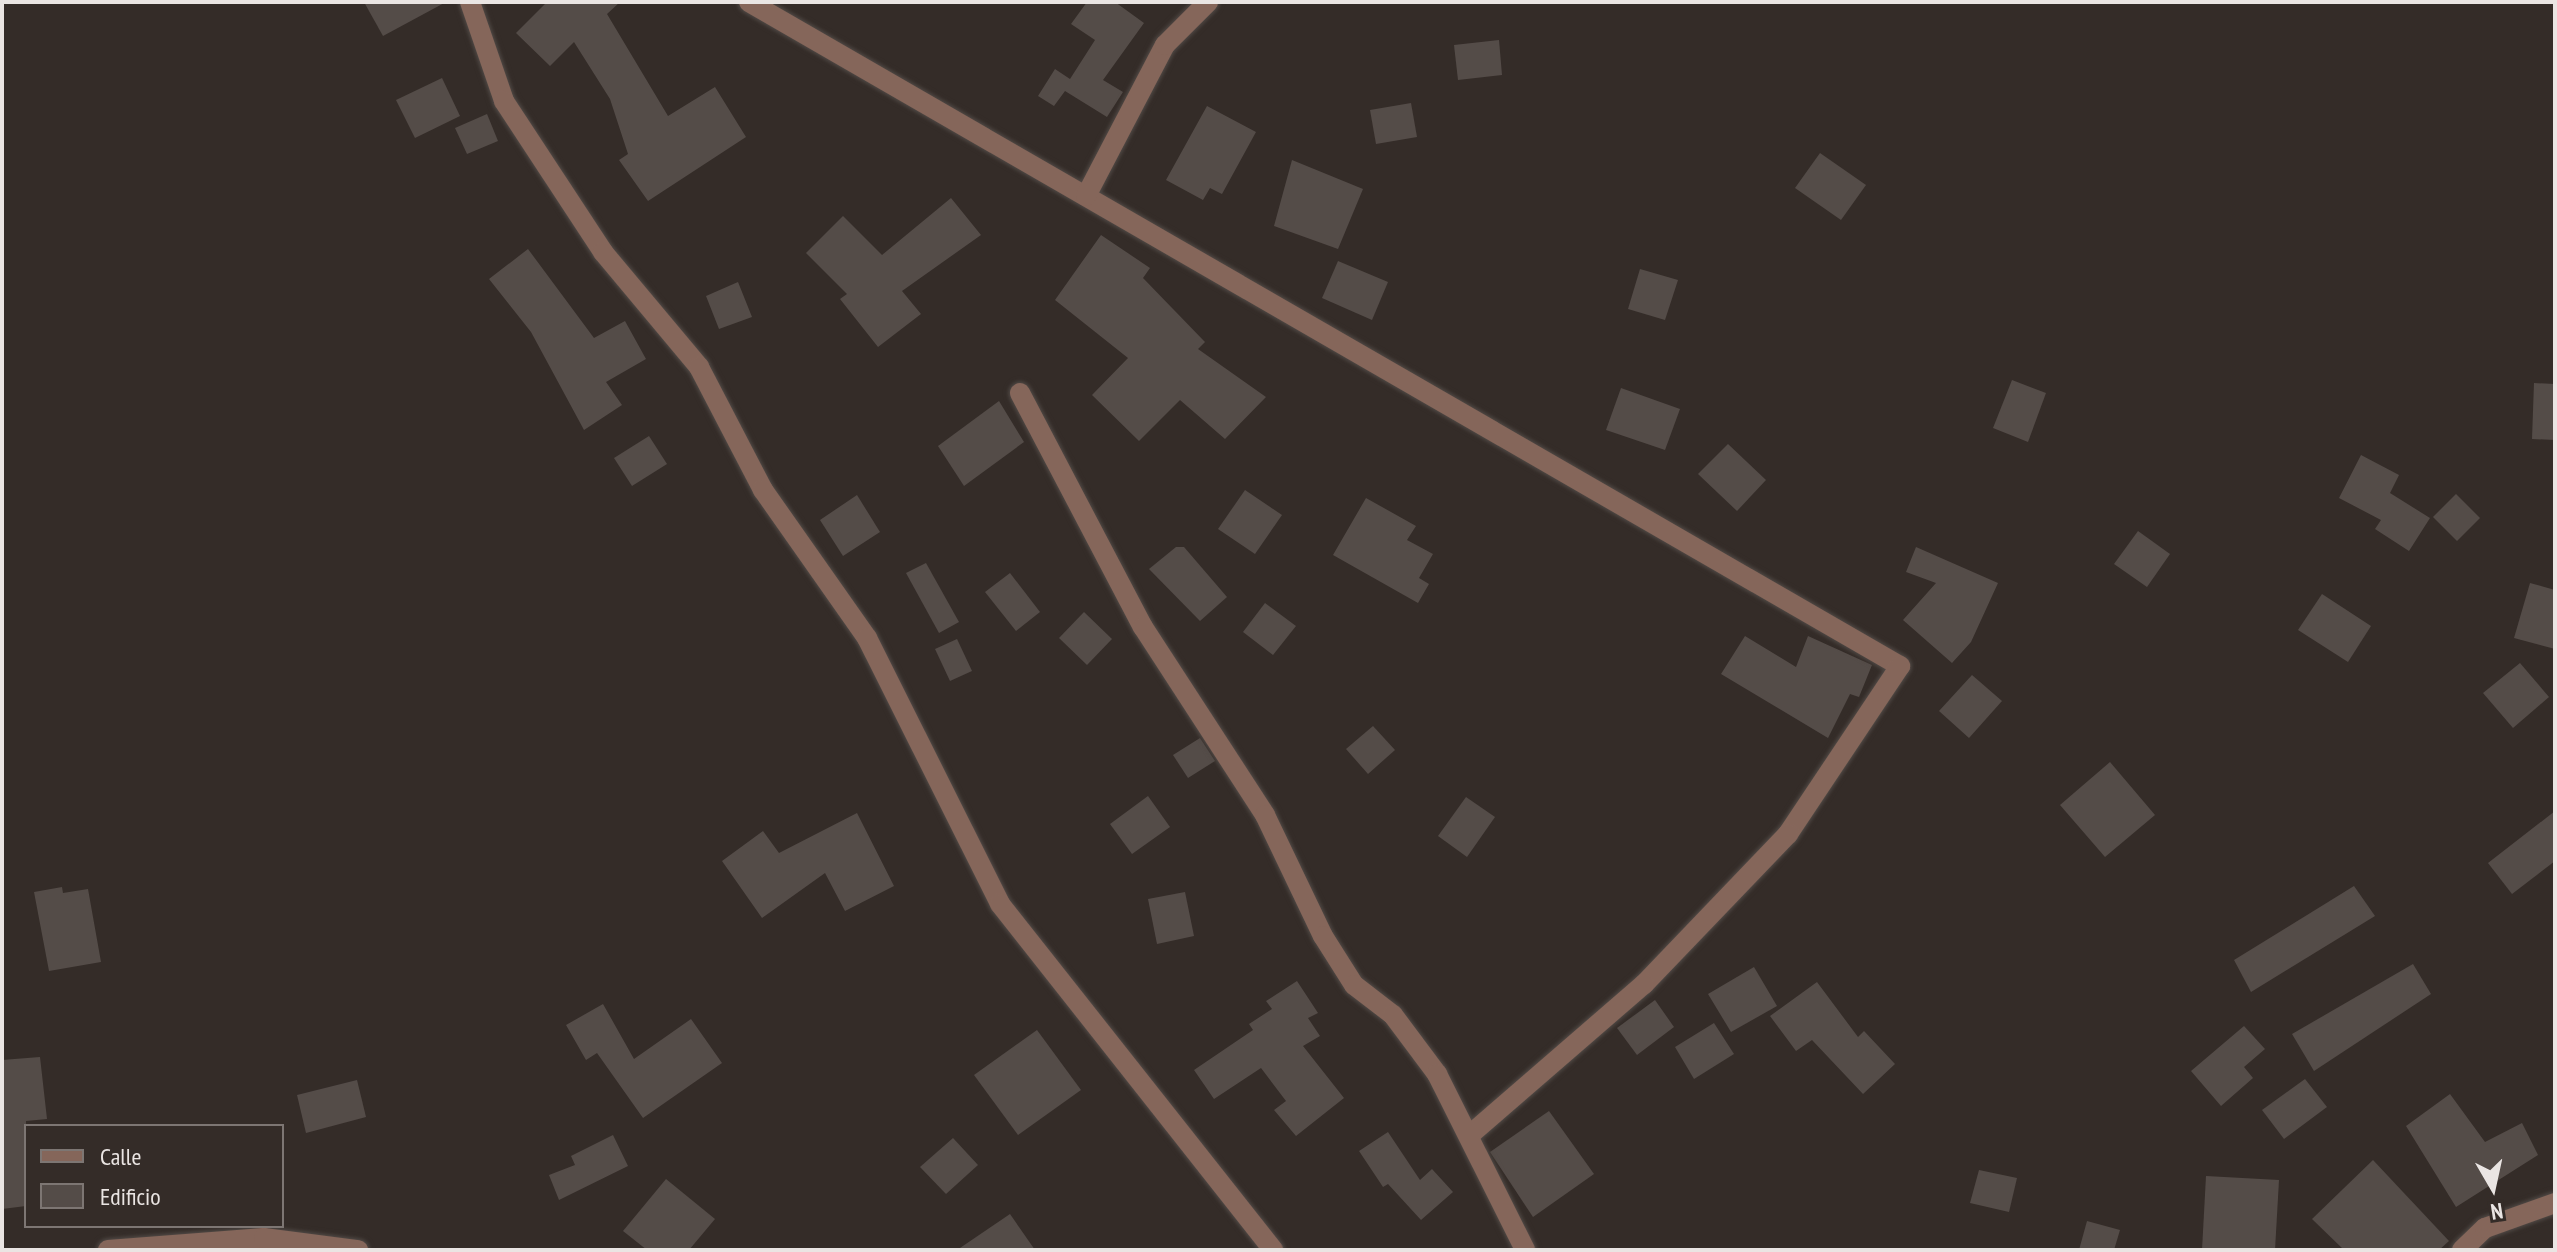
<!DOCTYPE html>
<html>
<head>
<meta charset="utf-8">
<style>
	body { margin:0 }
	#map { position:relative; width:2557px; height:1252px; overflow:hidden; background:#342c28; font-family:"PT Sans Narrow",sans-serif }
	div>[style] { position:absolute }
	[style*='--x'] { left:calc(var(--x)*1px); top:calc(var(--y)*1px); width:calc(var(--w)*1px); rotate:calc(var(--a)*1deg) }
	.building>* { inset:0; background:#544c48 }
	.roads { filter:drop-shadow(0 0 2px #514a46) drop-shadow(0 0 2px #514a46) }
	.minor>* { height:20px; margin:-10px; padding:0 10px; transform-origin:10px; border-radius:10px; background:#85665a }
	span { translate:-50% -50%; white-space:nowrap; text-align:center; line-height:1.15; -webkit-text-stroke:6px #342c28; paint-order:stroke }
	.frame { position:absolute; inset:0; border:4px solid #eae5e3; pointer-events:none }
	.legend { position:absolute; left:24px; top:1124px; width:260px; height:104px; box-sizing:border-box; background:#342c28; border:2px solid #7d7673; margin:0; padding:10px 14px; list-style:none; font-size:24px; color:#eae5e3 }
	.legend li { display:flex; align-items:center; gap:16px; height:40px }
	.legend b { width:40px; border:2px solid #7d7673 }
	.north { position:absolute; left:2453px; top:1148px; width:80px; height:80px; -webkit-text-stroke:6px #342c28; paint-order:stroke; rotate:171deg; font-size:22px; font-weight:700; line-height:32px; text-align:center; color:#eae5e3 }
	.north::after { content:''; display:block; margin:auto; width:28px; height:36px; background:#eae5e3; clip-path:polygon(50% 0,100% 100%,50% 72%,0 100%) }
</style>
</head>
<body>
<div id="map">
	<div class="building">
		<i style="clip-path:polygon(364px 2px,446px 2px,383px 36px)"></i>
		<i style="clip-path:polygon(547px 2px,620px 2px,607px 14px,668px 116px,715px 87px,746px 137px,648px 201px,619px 160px,628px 154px,610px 99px,574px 42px,550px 66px,516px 33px)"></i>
		<i style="clip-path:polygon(1087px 2px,1115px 2px,1144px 23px,1103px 80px,1123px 92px,1107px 117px,1065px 91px,1054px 106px,1038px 96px,1055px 69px,1070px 79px,1095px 40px,1071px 24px)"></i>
		<i style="clip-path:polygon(1499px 40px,1502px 75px,1458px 80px,1454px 45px)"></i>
		<i style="clip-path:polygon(442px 78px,460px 116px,415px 138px,396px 100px)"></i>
		<i style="clip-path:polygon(1411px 103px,1417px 137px,1376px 144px,1370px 110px)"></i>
		<i style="clip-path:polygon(1207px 106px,1256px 132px,1222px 194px,1210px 188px,1203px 200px,1166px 180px)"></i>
		<i style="clip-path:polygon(487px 114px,498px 141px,467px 154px,455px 128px)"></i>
		<i style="clip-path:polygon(1820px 153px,1866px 185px,1841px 220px,1795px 188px)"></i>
		<i style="clip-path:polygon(1292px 160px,1363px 189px,1338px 249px,1274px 226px)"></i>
		<i style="clip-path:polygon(951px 198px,981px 235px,902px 291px,921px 314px,878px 347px,840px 299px,847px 294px,806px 253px,843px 216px,882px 255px)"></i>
		<i style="clip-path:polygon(1101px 235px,1150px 268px,1143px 278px,1205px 342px,1198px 349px,1266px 397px,1225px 439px,1180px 400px,1139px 441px,1092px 395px,1128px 358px,1055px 300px)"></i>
		<i style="clip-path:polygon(528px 249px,594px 338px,625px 321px,646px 359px,606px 382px,622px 405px,584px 430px,531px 332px,489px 279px)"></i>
		<i style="clip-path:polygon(1338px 261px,1388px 282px,1372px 320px,1322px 298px)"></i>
		<i style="clip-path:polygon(1640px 269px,1678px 280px,1665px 320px,1628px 309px)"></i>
		<i style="clip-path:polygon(738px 282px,752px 317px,719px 329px,706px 296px)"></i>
		<i style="clip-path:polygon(2012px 380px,2046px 393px,2028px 442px,1993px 428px)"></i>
		<i style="clip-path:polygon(2534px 383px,2555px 384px,2555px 440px,2532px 439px)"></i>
		<i style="clip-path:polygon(1621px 388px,1680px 409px,1665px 450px,1606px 430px)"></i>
		<i style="clip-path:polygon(999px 401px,1024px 442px,964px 486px,938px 446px)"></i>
		<i style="clip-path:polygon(649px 436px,667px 464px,632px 486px,614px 458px)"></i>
		<i style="clip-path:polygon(1728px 444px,1766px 480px,1737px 511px,1698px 474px)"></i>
		<i style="clip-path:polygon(2361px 455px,2399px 475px,2390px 493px,2430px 518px,2409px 551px,2375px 529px,2381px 520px,2339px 498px)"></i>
		<i style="clip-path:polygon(1245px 490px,1282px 515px,1255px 554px,1218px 529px)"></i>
		<i style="clip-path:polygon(2456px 494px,2480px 518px,2457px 541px,2433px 517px)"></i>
		<i style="clip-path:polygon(857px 495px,880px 532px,843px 556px,820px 520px)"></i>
		<i style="clip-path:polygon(1366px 498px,1416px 526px,1407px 540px,1433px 554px,1419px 578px,1429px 584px,1418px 603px,1333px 555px)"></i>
		<i style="clip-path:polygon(2138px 531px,2170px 554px,2147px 587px,2114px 564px)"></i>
		<i style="clip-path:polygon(1176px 547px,1184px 547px,1227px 597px,1200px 621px,1149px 569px)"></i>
		<i style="clip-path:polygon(1916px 547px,1998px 583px,1971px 642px,1952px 663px,1903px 620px,1936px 583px,1906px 572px)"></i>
		<i style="clip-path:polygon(926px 563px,959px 622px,939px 633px,906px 573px)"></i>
		<i style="clip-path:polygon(1010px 573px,1040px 612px,1016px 631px,985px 592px)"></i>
		<i style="clip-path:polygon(2530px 583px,2555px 590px,2555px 649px,2514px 638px)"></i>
		<i style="clip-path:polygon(2322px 594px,2371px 626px,2348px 662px,2298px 630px)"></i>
		<i style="clip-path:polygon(1265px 603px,1296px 626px,1273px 655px,1243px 632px)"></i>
		<i style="clip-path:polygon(1084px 612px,1112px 639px,1087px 665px,1059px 638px)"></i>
		<i style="clip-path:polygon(1745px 636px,1796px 667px,1808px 636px,1872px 665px,1859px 697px,1850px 694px,1828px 738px,1721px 674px)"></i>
		<i style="clip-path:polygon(957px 639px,972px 671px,950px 681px,935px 649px)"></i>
		<i style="clip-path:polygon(2520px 663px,2549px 697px,2513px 728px,2483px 693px)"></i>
		<i style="clip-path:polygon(1972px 675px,2002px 701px,1969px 738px,1939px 711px)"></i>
		<i style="clip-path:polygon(1373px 726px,1395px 750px,1368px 774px,1346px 749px)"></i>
		<i style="clip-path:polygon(1200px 738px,1215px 761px,1188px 778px,1173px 755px)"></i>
		<i style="clip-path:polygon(2110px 762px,2155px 815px,2105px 857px,2060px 805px)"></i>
		<i style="clip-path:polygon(1148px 796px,1170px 827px,1132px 854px,1110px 824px)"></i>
		<i style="clip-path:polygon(1466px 797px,1495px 817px,1467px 857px,1438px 836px)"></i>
		<i style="clip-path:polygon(2555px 811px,2555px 861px,2512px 894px,2488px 863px)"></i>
		<i style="clip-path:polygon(857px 813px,894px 886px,845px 911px,825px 873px,762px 918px,722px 861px,763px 831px,779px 853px)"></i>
		<i style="clip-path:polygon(2354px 886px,2375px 916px,2251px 992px,2234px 960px)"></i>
		<i style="clip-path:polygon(62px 887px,63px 893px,88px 889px,101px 962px,49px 971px,34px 892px)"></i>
		<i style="clip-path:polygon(1185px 892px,1194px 936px,1157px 944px,1148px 899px)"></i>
		<i style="clip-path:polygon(2413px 964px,2431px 994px,2314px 1071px,2292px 1034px)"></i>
		<i style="clip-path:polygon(1754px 967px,1777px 1006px,1731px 1032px,1708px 994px)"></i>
		<i style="clip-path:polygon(1297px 981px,1318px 1013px,1308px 1018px,1320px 1036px,1303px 1046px,1344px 1098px,1296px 1136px,1274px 1110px,1286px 1101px,1261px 1068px,1214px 1099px,1194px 1070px,1253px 1030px,1249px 1024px,1272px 1009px,1266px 1001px)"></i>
		<i style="clip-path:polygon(1817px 982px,1858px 1037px,1864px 1031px,1895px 1064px,1863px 1094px,1812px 1040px,1796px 1051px,1770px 1016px)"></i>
		<i style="clip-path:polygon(1655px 1000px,1674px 1027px,1637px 1055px,1617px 1028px)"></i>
		<i style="clip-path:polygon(603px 1004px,634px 1059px,691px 1019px,722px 1063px,643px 1118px,597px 1053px,586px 1060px,566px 1025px)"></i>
		<i style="clip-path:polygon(1714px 1023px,1734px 1054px,1694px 1079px,1675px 1047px)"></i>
		<i style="clip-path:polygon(2244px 1026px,2265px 1049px,2244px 1067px,2253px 1078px,2221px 1106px,2191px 1071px)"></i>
		<i style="clip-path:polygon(1037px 1030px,1081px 1090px,1018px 1135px,974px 1075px)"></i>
		<i style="clip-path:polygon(40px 1057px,47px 1119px,26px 1121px,26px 1206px,2px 1209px,2px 1060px)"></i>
		<i style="clip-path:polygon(2305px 1079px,2327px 1107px,2284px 1139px,2262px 1110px)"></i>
		<i style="clip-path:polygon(357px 1080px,366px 1117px,306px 1133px,297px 1095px)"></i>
		<i style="clip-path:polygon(2450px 1094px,2485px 1142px,2522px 1123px,2538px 1155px,2456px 1207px,2406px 1126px)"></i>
		<i style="clip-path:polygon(1549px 1111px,1594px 1174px,1533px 1217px,1490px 1152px)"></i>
		<i style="clip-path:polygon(1388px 1132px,1420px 1180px,1432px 1169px,1453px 1192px,1421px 1220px,1388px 1184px,1383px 1187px,1359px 1151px)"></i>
		<i style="clip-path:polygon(613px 1135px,628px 1166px,559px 1200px,549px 1175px,575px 1165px,571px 1156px)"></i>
		<i style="clip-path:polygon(953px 1138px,978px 1165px,946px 1194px,920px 1167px)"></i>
		<i style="clip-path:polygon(2373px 1160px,2449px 1241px,2439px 1250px,2344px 1250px,2312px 1219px)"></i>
		<i style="clip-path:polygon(1979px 1170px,2017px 1178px,2009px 1212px,1970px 1203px)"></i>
		<i style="clip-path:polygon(2206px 1176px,2279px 1180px,2275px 1250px,2202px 1250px)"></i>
		<i style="clip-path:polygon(666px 1179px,715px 1219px,689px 1250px,647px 1250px,623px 1231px)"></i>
		<i style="clip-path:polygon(1010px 1214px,1035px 1250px,957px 1250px)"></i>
		<i style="clip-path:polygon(2087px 1221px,2120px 1230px,2114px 1250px,2079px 1250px)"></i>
	</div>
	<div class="roads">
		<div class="minor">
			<i style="--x:470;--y:2;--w:105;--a:71"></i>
			<i style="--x:504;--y:101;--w:181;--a:56.7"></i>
			<i style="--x:603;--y:252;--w:150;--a:50.1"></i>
			<i style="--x:699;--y:367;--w:139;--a:62.5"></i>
			<i style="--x:763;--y:490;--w:181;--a:54.9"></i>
			<i style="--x:867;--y:638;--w:297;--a:63.4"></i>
			<i style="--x:1000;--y:904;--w:441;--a:51.7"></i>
			<i style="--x:749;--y:2;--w:1329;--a:29.98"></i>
			<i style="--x:1900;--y:666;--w:202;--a:123.7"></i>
			<i style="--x:1788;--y:834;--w:208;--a:133.8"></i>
			<i style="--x:1644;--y:984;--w:229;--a:139.1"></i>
			<i style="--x:1086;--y:196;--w:170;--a:-62.4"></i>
			<i style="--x:1165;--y:45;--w:61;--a:-45"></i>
			<i style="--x:1020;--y:393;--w:264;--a:62.3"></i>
			<i style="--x:1143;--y:627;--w:224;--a:57"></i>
			<i style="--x:1265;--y:815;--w:134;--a:64.4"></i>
			<i style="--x:1323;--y:936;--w:58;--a:57.7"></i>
			<i style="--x:1354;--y:985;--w:49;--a:37.6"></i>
			<i style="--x:1393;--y:1015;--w:74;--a:53.3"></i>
			<i style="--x:1437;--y:1074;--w:197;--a:63.4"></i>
			<i style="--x:108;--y:1250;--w:156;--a:-4.4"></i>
			<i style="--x:264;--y:1238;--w:95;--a:7.3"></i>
			<i style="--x:2462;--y:1250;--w:32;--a:-44"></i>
			<i style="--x:2485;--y:1228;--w:74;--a:-19.7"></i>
		</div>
	</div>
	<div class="frame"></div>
	<ul class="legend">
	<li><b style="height:10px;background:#85665a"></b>Calle</li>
	<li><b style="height:22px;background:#544c48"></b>Edificio</li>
	</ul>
	<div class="north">N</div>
</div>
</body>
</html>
